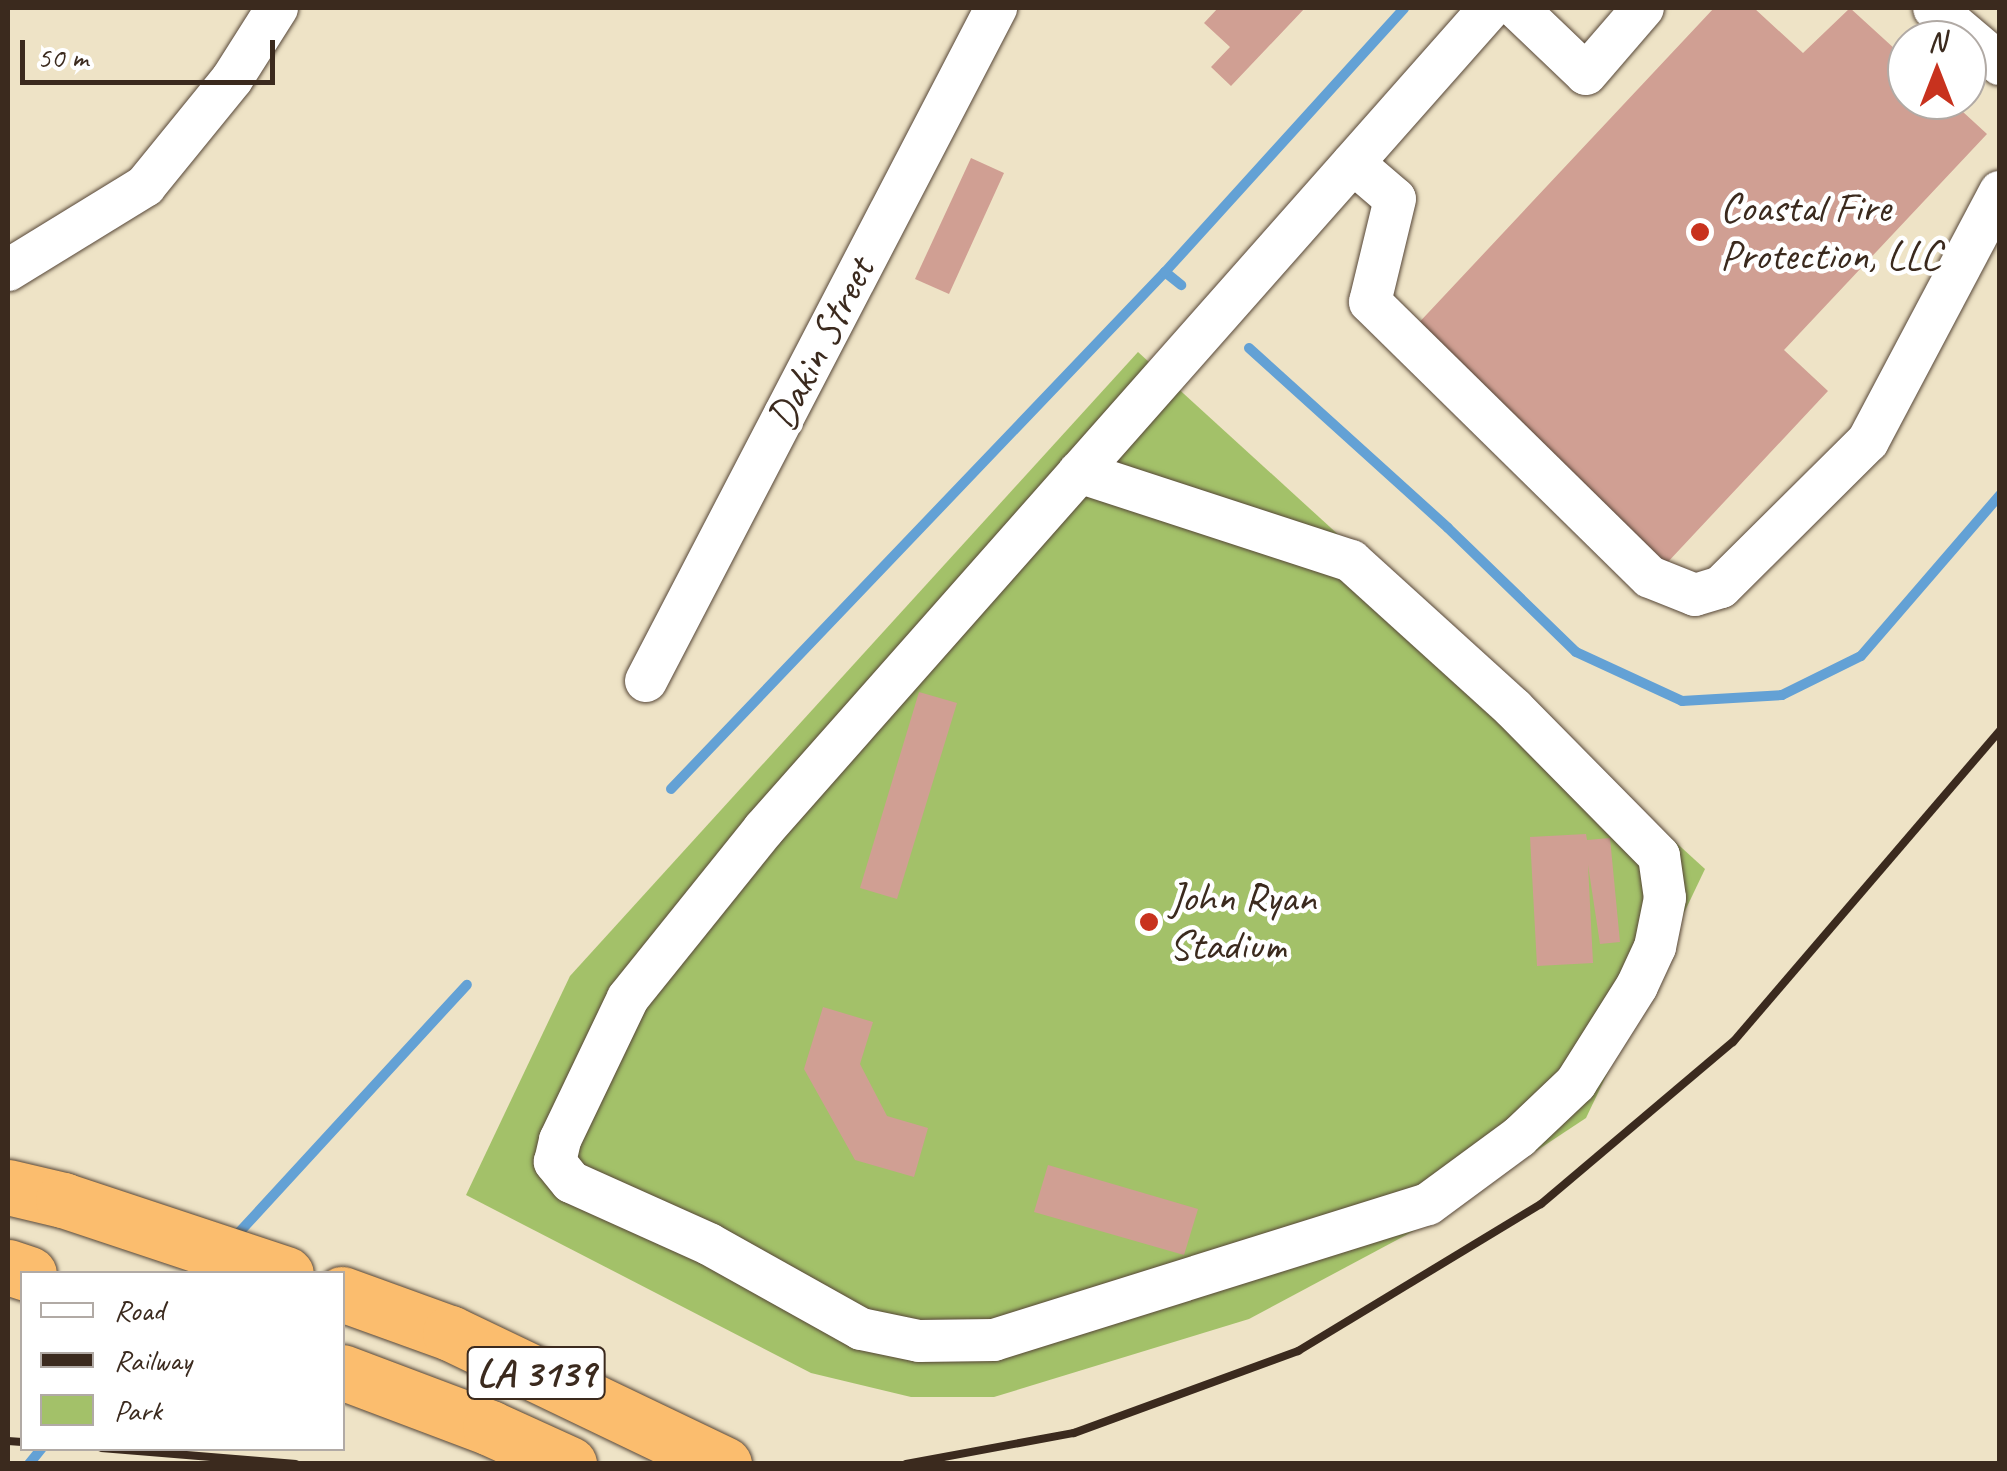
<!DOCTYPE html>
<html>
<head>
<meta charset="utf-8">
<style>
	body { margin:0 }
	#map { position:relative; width:2007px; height:1471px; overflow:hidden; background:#eee3c6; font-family:Caveat,sans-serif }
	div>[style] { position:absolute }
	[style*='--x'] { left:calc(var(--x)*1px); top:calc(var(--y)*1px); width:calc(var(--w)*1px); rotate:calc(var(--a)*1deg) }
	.green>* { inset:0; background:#a3c169 }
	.stream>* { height:10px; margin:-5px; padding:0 5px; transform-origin:5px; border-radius:5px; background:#63a1d5 }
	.building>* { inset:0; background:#d09f93 }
	.roads { filter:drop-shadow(0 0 2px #564637) drop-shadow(0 0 2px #564637) }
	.minor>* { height:42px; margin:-21px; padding:0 21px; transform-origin:21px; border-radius:21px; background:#fff }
	.highway>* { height:55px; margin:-27.5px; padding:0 27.5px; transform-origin:27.5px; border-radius:27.5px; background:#fbbd6e }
	.rail>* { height:8px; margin:-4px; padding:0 4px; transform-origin:4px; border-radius:4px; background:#3b2a1e }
	.dots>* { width:28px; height:28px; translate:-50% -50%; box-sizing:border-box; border:5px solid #fff; border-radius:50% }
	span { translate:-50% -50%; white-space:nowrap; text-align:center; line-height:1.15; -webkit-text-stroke:9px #fff; paint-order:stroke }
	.shield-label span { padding:2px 8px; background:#fff; border:2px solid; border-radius:8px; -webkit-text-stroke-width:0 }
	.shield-label { font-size:40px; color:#3b2a1e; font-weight:700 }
	.poi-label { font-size:42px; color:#3b2a1e }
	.left { translate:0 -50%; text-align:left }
	.street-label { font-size:42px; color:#3b2a1e }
	.frame { position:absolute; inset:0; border:10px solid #3b2a1e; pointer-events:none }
	.legend { position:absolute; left:20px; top:1271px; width:325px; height:180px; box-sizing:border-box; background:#fff; border:2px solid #b1aaa5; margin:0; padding:12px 18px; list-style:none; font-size:30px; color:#3b2a1e }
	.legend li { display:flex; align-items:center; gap:20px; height:50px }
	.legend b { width:50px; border:2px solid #b1aaa5 }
	.north { position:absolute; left:1887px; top:20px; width:100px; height:100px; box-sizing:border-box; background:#fff; border:2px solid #b1aaa5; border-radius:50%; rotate:0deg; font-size:28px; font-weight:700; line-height:40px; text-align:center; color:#3b2a1e }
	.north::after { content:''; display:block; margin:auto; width:35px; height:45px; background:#c8321e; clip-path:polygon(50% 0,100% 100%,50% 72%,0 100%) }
	.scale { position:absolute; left:20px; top:40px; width:255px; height:45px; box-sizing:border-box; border:5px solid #3b2a1e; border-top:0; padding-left:12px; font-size:30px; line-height:35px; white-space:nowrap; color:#3b2a1e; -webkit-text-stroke:8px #fff; paint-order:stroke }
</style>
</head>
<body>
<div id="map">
	<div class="green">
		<i style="clip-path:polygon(1138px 352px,1705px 869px,1586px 1118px,1423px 1226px,1249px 1319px,994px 1397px,911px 1397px,811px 1373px,466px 1195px,570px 976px)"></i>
	</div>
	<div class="stream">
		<i style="--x:1165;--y:272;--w:21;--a:39"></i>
		<i style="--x:1249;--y:348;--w:268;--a:42.1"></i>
		<i style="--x:1448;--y:528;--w:178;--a:44.1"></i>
		<i style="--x:1576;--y:652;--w:117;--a:24.8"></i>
		<i style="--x:1682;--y:701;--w:100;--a:-3.4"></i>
		<i style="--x:1782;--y:695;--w:88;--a:-26.3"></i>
		<i style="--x:1861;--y:656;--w:213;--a:-49.2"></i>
		<i style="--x:671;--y:789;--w:715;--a:-46.3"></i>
		<i style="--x:1165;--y:272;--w:356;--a:-47.8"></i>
		<i style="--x:234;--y:1238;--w:344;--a:-47.4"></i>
		<i style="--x:29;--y:1464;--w:21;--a:-51"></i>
	</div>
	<div class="building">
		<i style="clip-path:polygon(1218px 8px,1305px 8px,1231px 86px,1211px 67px,1230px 47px,1204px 23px)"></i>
		<i style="clip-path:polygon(1714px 8px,1754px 8px,1803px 53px,1850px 8px,1907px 60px,1907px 100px,1950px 100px,1987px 134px,1784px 350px,1828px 391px,1666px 564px,1413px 329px)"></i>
		<i style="clip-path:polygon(971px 158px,1004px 173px,949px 294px,915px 279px)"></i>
		<i style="clip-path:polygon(919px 692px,957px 703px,897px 899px,860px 888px)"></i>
		<i style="clip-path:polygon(1586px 834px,1587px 840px,1610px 838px,1620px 942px,1600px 944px,1588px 865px,1593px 963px,1537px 966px,1530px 837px)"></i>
		<i style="clip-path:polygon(823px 1007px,873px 1022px,860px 1064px,887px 1116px,928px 1128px,914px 1177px,855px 1160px,804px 1069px)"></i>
		<i style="clip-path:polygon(1048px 1165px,1198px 1209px,1184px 1255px,1034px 1212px)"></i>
	</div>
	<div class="roads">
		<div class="minor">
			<i style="--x:1517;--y:8;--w:95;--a:43.7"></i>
			<i style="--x:1586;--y:74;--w:87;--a:-49.2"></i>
			<i style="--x:1934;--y:8;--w:87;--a:40.3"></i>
			<i style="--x:1353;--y:163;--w:55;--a:40.6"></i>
			<i style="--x:1395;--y:199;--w:106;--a:103.6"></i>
			<i style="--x:1370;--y:302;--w:392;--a:44.5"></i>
			<i style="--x:1650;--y:577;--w:48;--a:21.8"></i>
			<i style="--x:1695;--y:595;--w:27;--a:-17"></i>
			<i style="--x:1721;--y:587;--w:207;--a:-44.8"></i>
			<i style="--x:1868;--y:441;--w:282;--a:-62.1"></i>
			<i style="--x:8;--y:270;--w:161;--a:-31.5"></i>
			<i style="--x:145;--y:186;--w:138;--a:-50.9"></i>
			<i style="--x:232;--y:79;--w:84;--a:-57.6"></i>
			<i style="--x:1079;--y:472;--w:286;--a:18.1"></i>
			<i style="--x:1351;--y:561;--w:219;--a:42.2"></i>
			<i style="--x:1513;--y:708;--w:208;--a:45.4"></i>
			<i style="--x:1659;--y:856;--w:42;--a:81.9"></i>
			<i style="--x:1665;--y:898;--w:50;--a:101.5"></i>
			<i style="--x:1655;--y:947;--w:43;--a:114.8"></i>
			<i style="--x:1637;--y:986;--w:115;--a:122.2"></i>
			<i style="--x:1576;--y:1083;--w:79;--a:136.5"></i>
			<i style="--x:1519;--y:1137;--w:113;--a:143.6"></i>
			<i style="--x:1428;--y:1204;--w:455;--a:162.6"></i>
			<i style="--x:994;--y:1340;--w:75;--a:179.2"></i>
			<i style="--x:919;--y:1341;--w:59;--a:-168.3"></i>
			<i style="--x:861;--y:1329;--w:174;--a:-150.8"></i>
			<i style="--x:709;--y:1244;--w:151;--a:-155.8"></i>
			<i style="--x:571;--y:1182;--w:26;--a:-129"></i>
			<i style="--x:555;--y:1162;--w:23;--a:-77"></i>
			<i style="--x:560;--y:1140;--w:157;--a:-64.4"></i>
			<i style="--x:628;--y:998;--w:216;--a:-51.2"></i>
			<i style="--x:763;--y:830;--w:1097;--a:-48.51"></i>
			<i style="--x:646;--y:681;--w:759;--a:-62.52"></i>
		</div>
		<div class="highway">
			<i style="--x:8;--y:1187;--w:57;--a:13.3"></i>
			<i style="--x:63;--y:1200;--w:235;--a:18.4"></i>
			<i style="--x:8;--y:1267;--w:22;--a:18"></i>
			<i style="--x:342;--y:1294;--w:115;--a:19.9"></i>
			<i style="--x:450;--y:1333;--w:304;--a:25.6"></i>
			<i style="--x:342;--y:1372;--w:158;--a:20.7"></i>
			<i style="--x:490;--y:1428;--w:87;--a:24.5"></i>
		</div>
	</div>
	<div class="rail">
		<i style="--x:8;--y:1441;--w:14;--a:4"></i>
		<i style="--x:102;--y:1448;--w:194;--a:4.7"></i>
		<i style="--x:906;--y:1464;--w:171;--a:-10.5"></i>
		<i style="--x:1074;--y:1433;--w:239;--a:-20.1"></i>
		<i style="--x:1298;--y:1351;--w:284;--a:-31.2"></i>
		<i style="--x:1541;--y:1204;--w:251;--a:-40.2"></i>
		<i style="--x:1733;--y:1042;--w:411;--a:-49.4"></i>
	</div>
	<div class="dots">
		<i style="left:1700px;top:232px;background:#c8321e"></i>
		<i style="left:1149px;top:922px;background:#c8321e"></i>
	</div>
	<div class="shield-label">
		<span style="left:536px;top:1373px">LA 3139</span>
	</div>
	<div class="poi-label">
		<span class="left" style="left:1720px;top:232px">Coastal Fire<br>Protection, LLC</span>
		<span class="left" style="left:1169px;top:922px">John Ryan<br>Stadium</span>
	</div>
	<div class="street-label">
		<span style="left:821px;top:344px;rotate:-63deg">Dakin Street</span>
	</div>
	<div class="frame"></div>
	<ul class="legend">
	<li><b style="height:12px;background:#fff"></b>Road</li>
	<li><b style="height:12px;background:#3b2a1e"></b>Railway</li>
	<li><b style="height:28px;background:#a3c169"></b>Park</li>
	</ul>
	<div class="north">N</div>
	<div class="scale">50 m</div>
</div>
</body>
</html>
